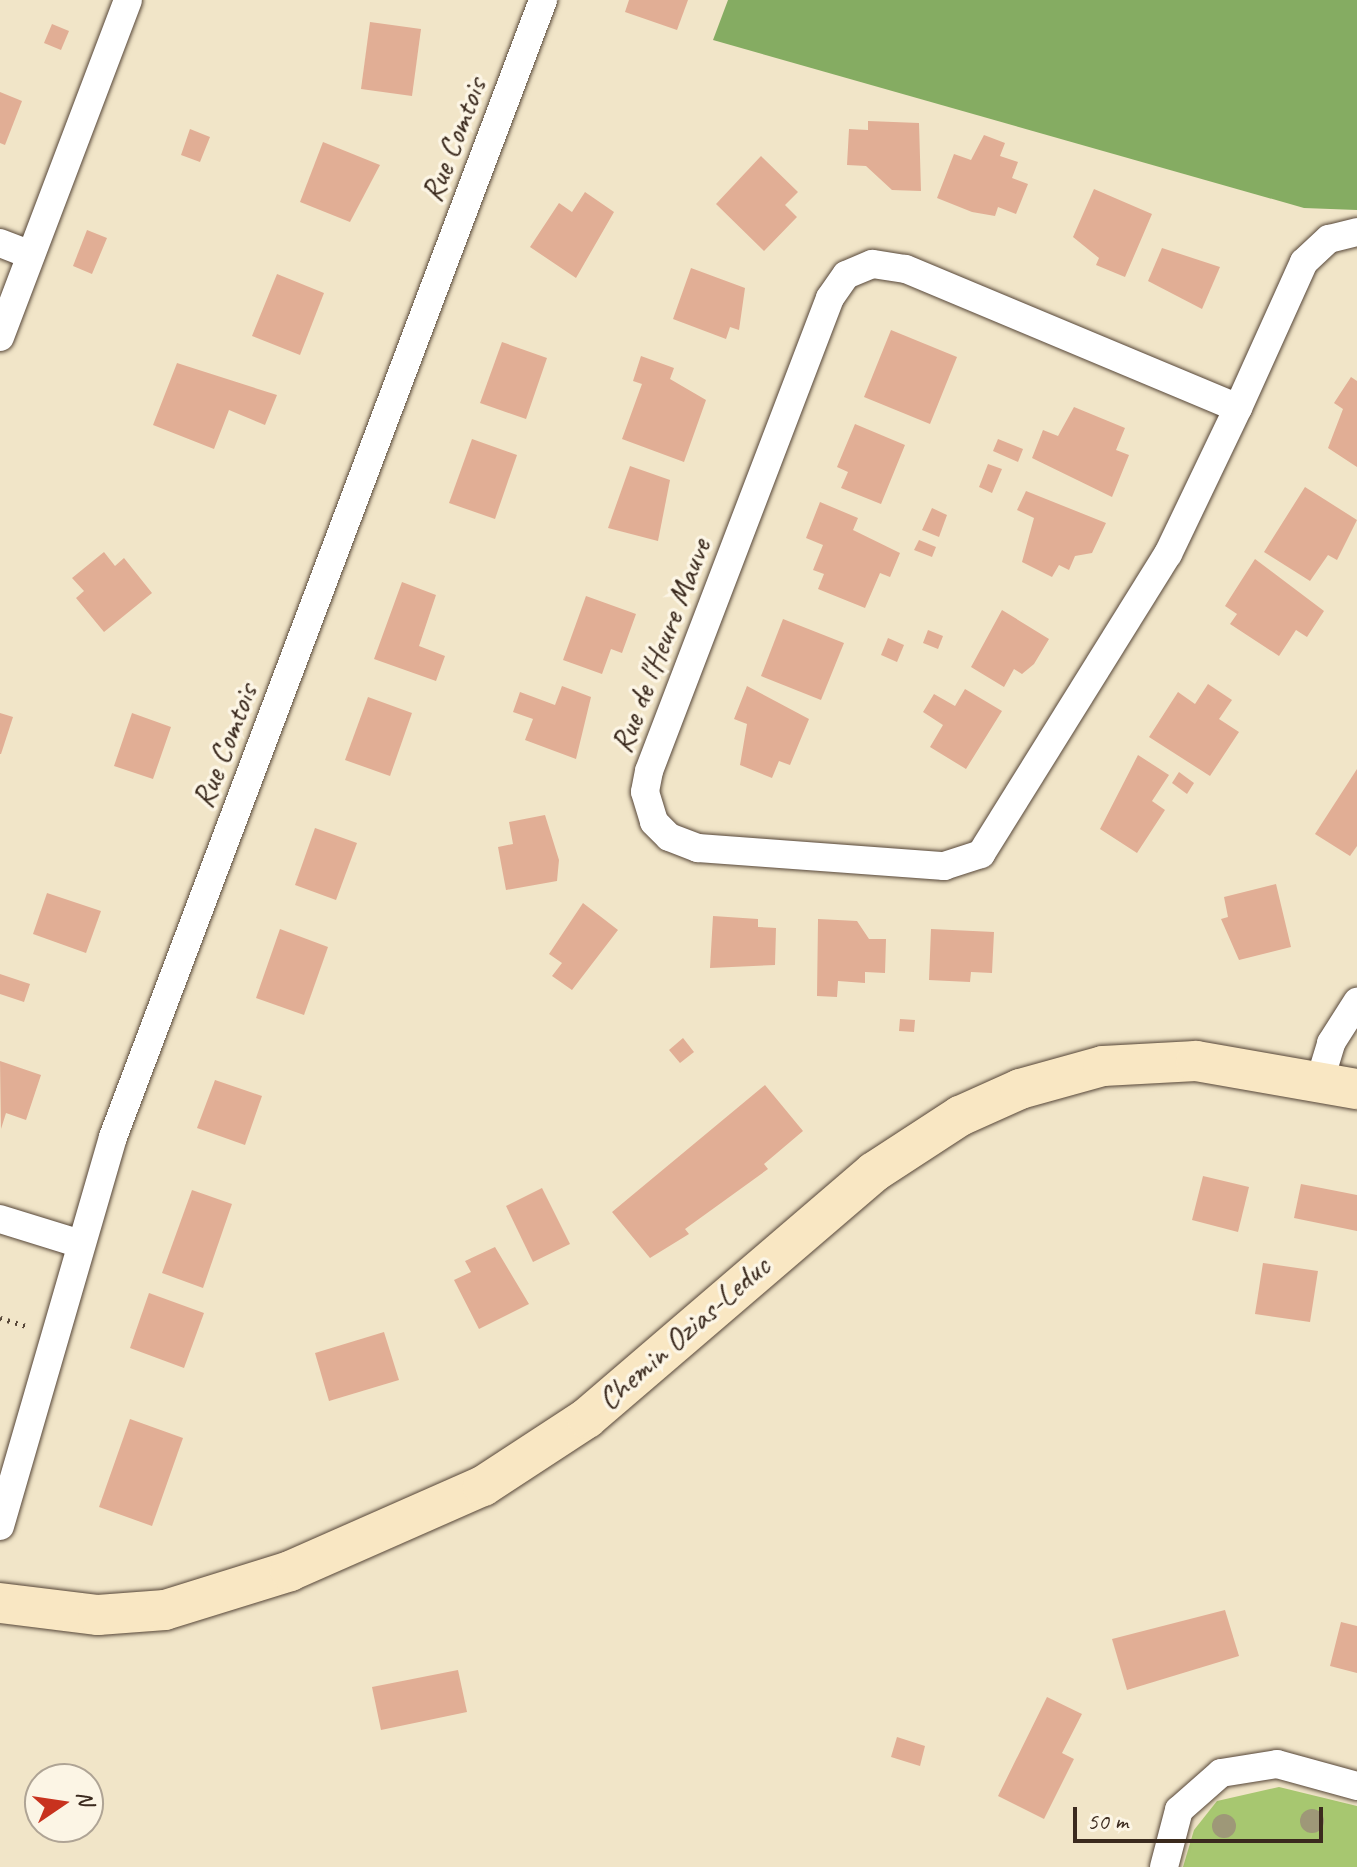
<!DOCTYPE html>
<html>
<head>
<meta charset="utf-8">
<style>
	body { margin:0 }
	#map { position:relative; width:1357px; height:1867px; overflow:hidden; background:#f1e5c8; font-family:Caveat,sans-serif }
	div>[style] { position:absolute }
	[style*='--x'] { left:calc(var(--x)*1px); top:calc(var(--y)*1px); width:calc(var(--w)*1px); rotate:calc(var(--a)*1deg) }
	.green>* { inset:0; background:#a7c770 }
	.forest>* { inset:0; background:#85ac62 }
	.building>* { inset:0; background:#e1ae95 }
	.path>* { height:5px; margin-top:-2.5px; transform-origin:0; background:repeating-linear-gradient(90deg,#564638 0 2px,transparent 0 8px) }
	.roads { filter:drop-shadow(0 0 2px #564638) drop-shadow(0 0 2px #564638) }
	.street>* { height:28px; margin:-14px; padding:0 14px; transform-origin:14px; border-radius:14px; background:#fff }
	.secondary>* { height:40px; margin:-20px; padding:0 20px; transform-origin:20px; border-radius:20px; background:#f9e7c3 }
	.trees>* { width:24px; height:24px; margin:-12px; border-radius:50%; background:#9e9878 }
	span { translate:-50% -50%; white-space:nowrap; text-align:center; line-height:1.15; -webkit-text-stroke:7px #fcf5e5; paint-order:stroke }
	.street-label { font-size:32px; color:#3b2a1e }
	.north { position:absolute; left:24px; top:1763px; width:80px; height:80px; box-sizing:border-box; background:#fcf5e5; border:2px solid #afa495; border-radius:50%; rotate:77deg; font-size:22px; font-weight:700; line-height:32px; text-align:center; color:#3b2a1e }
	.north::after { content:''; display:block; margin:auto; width:28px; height:36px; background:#c8321e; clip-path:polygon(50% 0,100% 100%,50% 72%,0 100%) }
	.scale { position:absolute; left:1073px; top:1807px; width:250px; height:36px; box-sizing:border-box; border:4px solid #3b2a1e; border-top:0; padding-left:10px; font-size:24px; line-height:28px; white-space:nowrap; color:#3b2a1e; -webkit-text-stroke:6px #fcf5e5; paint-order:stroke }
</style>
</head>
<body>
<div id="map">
	<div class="green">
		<i style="clip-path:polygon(1279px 1787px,1357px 1806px,1357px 1867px,1183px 1867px,1194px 1830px,1217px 1801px)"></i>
	</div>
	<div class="forest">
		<i style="clip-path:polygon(728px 0,1357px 0,1357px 210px,1304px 208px,713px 40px)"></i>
	</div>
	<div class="building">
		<i style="clip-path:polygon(629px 0,688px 0,677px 30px,625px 12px)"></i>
		<i style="clip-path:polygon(370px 22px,421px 29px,412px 96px,361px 89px)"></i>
		<i style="clip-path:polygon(52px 24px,69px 31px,61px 50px,44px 43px)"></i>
		<i style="clip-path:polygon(0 92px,22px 101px,5px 145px,0 143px)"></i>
		<i style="clip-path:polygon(868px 121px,919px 123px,921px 191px,892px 190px,866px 166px,847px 165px,849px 129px,868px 130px)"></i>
		<i style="clip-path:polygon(190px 129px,210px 137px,200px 162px,181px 155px)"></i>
		<i style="clip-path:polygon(984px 135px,1005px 143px,1000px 156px,1018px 162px,1012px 178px,1028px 184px,1016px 214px,998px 207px,995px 216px,972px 212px,937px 198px,954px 154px,971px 160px)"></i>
		<i style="clip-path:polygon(323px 142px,380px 165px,350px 222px,300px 202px)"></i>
		<i style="clip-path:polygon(761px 156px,798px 192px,785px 205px,797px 217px,764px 251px,716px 204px)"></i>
		<i style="clip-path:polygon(1094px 189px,1152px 214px,1125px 277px,1096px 265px,1099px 258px,1073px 237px)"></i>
		<i style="clip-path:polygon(585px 192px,614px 212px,576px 278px,530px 247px,559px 203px,572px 212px)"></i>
		<i style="clip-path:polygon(87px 230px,107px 238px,92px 274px,73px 266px)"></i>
		<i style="clip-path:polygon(1162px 248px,1220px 267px,1202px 309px,1148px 281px)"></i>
		<i style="clip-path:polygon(691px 268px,745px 288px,739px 330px,730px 327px,726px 339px,673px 319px)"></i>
		<i style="clip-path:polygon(277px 274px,324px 293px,300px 355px,252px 336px)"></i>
		<i style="clip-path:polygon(891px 330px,957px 357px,930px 424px,864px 397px)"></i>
		<i style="clip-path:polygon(502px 342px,547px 358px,526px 419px,480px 403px)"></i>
		<i style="clip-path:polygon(641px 356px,674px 368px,670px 379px,706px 400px,684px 462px,622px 439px,642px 384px,633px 381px)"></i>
		<i style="clip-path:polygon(177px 363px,277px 395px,265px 425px,229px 410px,214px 449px,153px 425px)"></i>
		<i style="clip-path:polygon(1351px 377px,1357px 381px,1357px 467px,1328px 448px,1343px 409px,1334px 403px)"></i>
		<i style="clip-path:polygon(1074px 407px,1125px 428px,1116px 450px,1129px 455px,1112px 497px,1032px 458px,1043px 430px,1058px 436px)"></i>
		<i style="clip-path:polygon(855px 424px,905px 445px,881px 504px,841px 488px,848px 472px,837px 467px)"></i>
		<i style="clip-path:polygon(472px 439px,517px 455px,495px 519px,449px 503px)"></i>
		<i style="clip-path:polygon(998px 439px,1023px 449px,1018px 462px,993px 451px)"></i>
		<i style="clip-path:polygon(988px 464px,1002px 469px,992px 493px,979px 487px)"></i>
		<i style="clip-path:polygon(630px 466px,670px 480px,658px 541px,608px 528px)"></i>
		<i style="clip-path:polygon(1305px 487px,1357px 520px,1337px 560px,1328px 555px,1310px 581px,1264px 552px)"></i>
		<i style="clip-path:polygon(1026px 491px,1106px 523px,1092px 553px,1075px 556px,1069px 570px,1059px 565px,1052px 577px,1022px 562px,1034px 518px,1017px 510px)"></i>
		<i style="clip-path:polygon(820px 502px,858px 518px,853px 530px,900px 553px,890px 577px,880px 573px,865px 608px,818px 589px,824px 574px,813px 570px,823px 545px,806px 538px)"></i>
		<i style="clip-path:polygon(932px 508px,947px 515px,939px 537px,922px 530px)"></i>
		<i style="clip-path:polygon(919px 540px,936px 547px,932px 557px,914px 550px)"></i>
		<i style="clip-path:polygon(104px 552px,115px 566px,124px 558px,152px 593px,104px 632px,76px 598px,84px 591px,72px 578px)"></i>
		<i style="clip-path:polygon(1255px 559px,1324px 611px,1307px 637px,1296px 630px,1279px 656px,1230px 624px,1237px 614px,1225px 606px)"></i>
		<i style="clip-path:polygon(402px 582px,436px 595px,419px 646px,445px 656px,436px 681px,374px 659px)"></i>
		<i style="clip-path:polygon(586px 596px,636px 614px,622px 653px,611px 649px,602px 674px,563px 660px)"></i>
		<i style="clip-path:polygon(1002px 610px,1049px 639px,1034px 664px,1022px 674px,1014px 669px,1004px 687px,971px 667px)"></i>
		<i style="clip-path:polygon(783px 619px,844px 643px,821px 700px,761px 676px)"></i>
		<i style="clip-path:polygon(928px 630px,943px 636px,938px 649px,923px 643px)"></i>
		<i style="clip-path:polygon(888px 638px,904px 645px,897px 662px,881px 655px)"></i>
		<i style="clip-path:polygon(1208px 684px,1232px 700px,1219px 719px,1239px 732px,1210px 776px,1149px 737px,1178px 692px,1195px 704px)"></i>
		<i style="clip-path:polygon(562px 686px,591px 697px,576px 759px,525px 740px,533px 719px,513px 712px,520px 692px,555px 705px)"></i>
		<i style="clip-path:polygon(747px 686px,809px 719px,790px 765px,779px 761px,772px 778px,740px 765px,747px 724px,734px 719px)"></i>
		<i style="clip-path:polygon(965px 689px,1002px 711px,966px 769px,930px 747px,943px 725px,923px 712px,934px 694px,955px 706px)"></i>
		<i style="clip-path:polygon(368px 697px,412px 713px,390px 776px,345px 760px)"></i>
		<i style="clip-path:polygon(0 713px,13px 717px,1px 754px,0 754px)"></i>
		<i style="clip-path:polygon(132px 713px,171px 727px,153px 779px,114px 766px)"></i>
		<i style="clip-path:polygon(1138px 755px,1169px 775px,1152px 801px,1165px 810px,1137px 853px,1100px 829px)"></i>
		<i style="clip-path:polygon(1357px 769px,1357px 846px,1350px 856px,1315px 834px)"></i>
		<i style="clip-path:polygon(1179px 772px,1194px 783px,1187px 794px,1172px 783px)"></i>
		<i style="clip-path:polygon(545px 815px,559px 860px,557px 881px,506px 890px,498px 847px,513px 844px,509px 822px)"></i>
		<i style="clip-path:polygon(315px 828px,357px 843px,336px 900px,295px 885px)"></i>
		<i style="clip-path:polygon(1276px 884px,1291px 947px,1239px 960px,1221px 919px,1228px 917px,1224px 897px)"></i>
		<i style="clip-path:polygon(47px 893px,101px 911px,86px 953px,33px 934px)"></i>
		<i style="clip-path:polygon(583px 903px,618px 930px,572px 990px,552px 976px,562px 963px,549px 954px)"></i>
		<i style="clip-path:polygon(713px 916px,758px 919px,758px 927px,776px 928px,775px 965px,710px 968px)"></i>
		<i style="clip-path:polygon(818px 919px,857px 921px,869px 939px,886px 939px,885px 973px,865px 972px,865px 983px,838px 981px,837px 997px,817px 996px)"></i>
		<i style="clip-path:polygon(280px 929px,328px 947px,304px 1015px,256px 998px)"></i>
		<i style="clip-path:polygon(931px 929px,994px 932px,992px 973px,971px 972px,970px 982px,929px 980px)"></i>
		<i style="clip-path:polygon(0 974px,30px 984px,24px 1002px,0 994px)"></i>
		<i style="clip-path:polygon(900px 1019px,915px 1020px,914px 1032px,899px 1031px)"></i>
		<i style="clip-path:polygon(683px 1038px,694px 1052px,680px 1063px,669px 1050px)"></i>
		<i style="clip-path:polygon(0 1061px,41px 1075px,26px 1120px,6px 1113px,1px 1129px)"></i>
		<i style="clip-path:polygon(215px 1080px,262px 1096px,245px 1145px,197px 1128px)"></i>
		<i style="clip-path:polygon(765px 1085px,803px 1131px,764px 1164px,768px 1169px,685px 1229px,689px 1234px,650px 1258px,612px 1212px)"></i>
		<i style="clip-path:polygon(1203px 1176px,1249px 1187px,1238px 1232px,1192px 1220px)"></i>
		<i style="clip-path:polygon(1301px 1184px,1357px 1195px,1357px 1231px,1294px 1218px)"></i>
		<i style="clip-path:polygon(542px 1188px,570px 1244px,533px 1262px,506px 1206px)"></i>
		<i style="clip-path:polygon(192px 1190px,232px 1204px,203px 1288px,162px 1273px)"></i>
		<i style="clip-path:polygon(495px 1247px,529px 1304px,479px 1329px,454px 1280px,471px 1272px,465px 1261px)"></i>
		<i style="clip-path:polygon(1263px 1263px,1318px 1271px,1310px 1322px,1255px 1314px)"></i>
		<i style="clip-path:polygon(149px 1293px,204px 1313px,184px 1368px,130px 1348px)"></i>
		<i style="clip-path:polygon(384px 1332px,399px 1380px,329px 1401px,315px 1353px)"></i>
		<i style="clip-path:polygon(130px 1419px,183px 1438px,152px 1526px,99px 1507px)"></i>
		<i style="clip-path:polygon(1225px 1610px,1239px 1656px,1127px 1690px,1112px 1639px)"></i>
		<i style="clip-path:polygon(1341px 1622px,1357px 1626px,1357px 1673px,1330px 1666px)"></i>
		<i style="clip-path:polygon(458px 1670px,467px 1712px,381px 1730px,372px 1687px)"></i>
		<i style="clip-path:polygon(1047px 1697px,1082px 1714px,1062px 1753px,1074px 1759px,1044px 1819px,998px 1796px)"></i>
		<i style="clip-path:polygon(897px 1737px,925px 1746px,920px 1766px,891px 1757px)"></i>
	</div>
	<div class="path">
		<i style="--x:0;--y:1318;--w:27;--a:17"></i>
	</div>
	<div class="roads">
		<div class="street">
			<i style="--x:0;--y:243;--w:33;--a:21"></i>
			<i style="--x:0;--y:337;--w:360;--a:-69.2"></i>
			<i style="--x:1238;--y:408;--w:361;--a:-157.3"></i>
			<i style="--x:905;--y:269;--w:33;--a:-171"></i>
			<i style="--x:872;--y:264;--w:28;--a:157"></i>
			<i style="--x:846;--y:275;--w:28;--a:125"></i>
			<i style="--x:830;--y:298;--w:506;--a:110.94"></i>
			<i style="--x:649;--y:771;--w:21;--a:101"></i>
			<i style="--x:645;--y:792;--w:31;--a:73"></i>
			<i style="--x:654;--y:822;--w:21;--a:45"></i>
			<i style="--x:669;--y:837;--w:31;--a:21"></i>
			<i style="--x:698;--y:848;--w:247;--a:4.2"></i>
			<i style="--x:944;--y:866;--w:39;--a:-18"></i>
			<i style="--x:981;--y:854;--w:354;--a:-58.1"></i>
			<i style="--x:1168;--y:554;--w:162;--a:-64.4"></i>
			<i style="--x:1238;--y:408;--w:160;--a:-65.7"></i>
			<i style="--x:1304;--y:262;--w:34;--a:-43"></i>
			<i style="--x:1329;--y:239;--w:29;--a:-14"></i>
			<i style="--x:1320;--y:1080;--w:39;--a:-73"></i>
			<i style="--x:1331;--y:1043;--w:49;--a:-57.6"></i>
			<i style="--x:0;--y:1219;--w:85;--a:17.2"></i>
			<i style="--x:0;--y:1526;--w:405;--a:-73.8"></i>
			<i style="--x:113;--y:1137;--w:1216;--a:-69.28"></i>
			<i style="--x:1164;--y:1867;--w:59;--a:-75.3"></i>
			<i style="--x:1179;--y:1810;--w:56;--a:-41.4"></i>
			<i style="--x:1221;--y:1773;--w:57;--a:-9.1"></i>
			<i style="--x:1277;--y:1764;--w:83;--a:15.4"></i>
		</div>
		<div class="secondary">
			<i style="--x:0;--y:1603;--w:99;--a:7"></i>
			<i style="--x:98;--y:1615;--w:67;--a:-4.3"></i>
			<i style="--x:165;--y:1610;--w:131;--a:-17.3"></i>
			<i style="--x:290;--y:1571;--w:211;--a:-23.8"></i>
			<i style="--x:483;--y:1486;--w:124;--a:-33.2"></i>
			<i style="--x:587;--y:1418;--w:378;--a:-40.6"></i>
			<i style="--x:874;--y:1172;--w:103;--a:-33.1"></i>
			<i style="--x:960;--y:1116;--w:66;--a:-24.2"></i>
			<i style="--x:1020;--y:1089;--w:86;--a:-15.5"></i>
			<i style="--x:1103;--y:1066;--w:93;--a:-3.1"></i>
			<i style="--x:1196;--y:1061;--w:163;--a:9.9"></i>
		</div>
	</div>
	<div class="trees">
		<i style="left:1312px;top:1821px"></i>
		<i style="left:1224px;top:1826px"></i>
	</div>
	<div class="street-label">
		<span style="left:454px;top:140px;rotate:-69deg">Rue Comtois</span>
		<span style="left:661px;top:646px;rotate:-69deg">Rue de l'Heure Mauve</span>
		<span style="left:225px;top:746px;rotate:-69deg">Rue Comtois</span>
		<span style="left:684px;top:1333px;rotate:-41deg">Chemin Ozias-Leduc</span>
	</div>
	<div class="north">N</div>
	<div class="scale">50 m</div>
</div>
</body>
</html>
